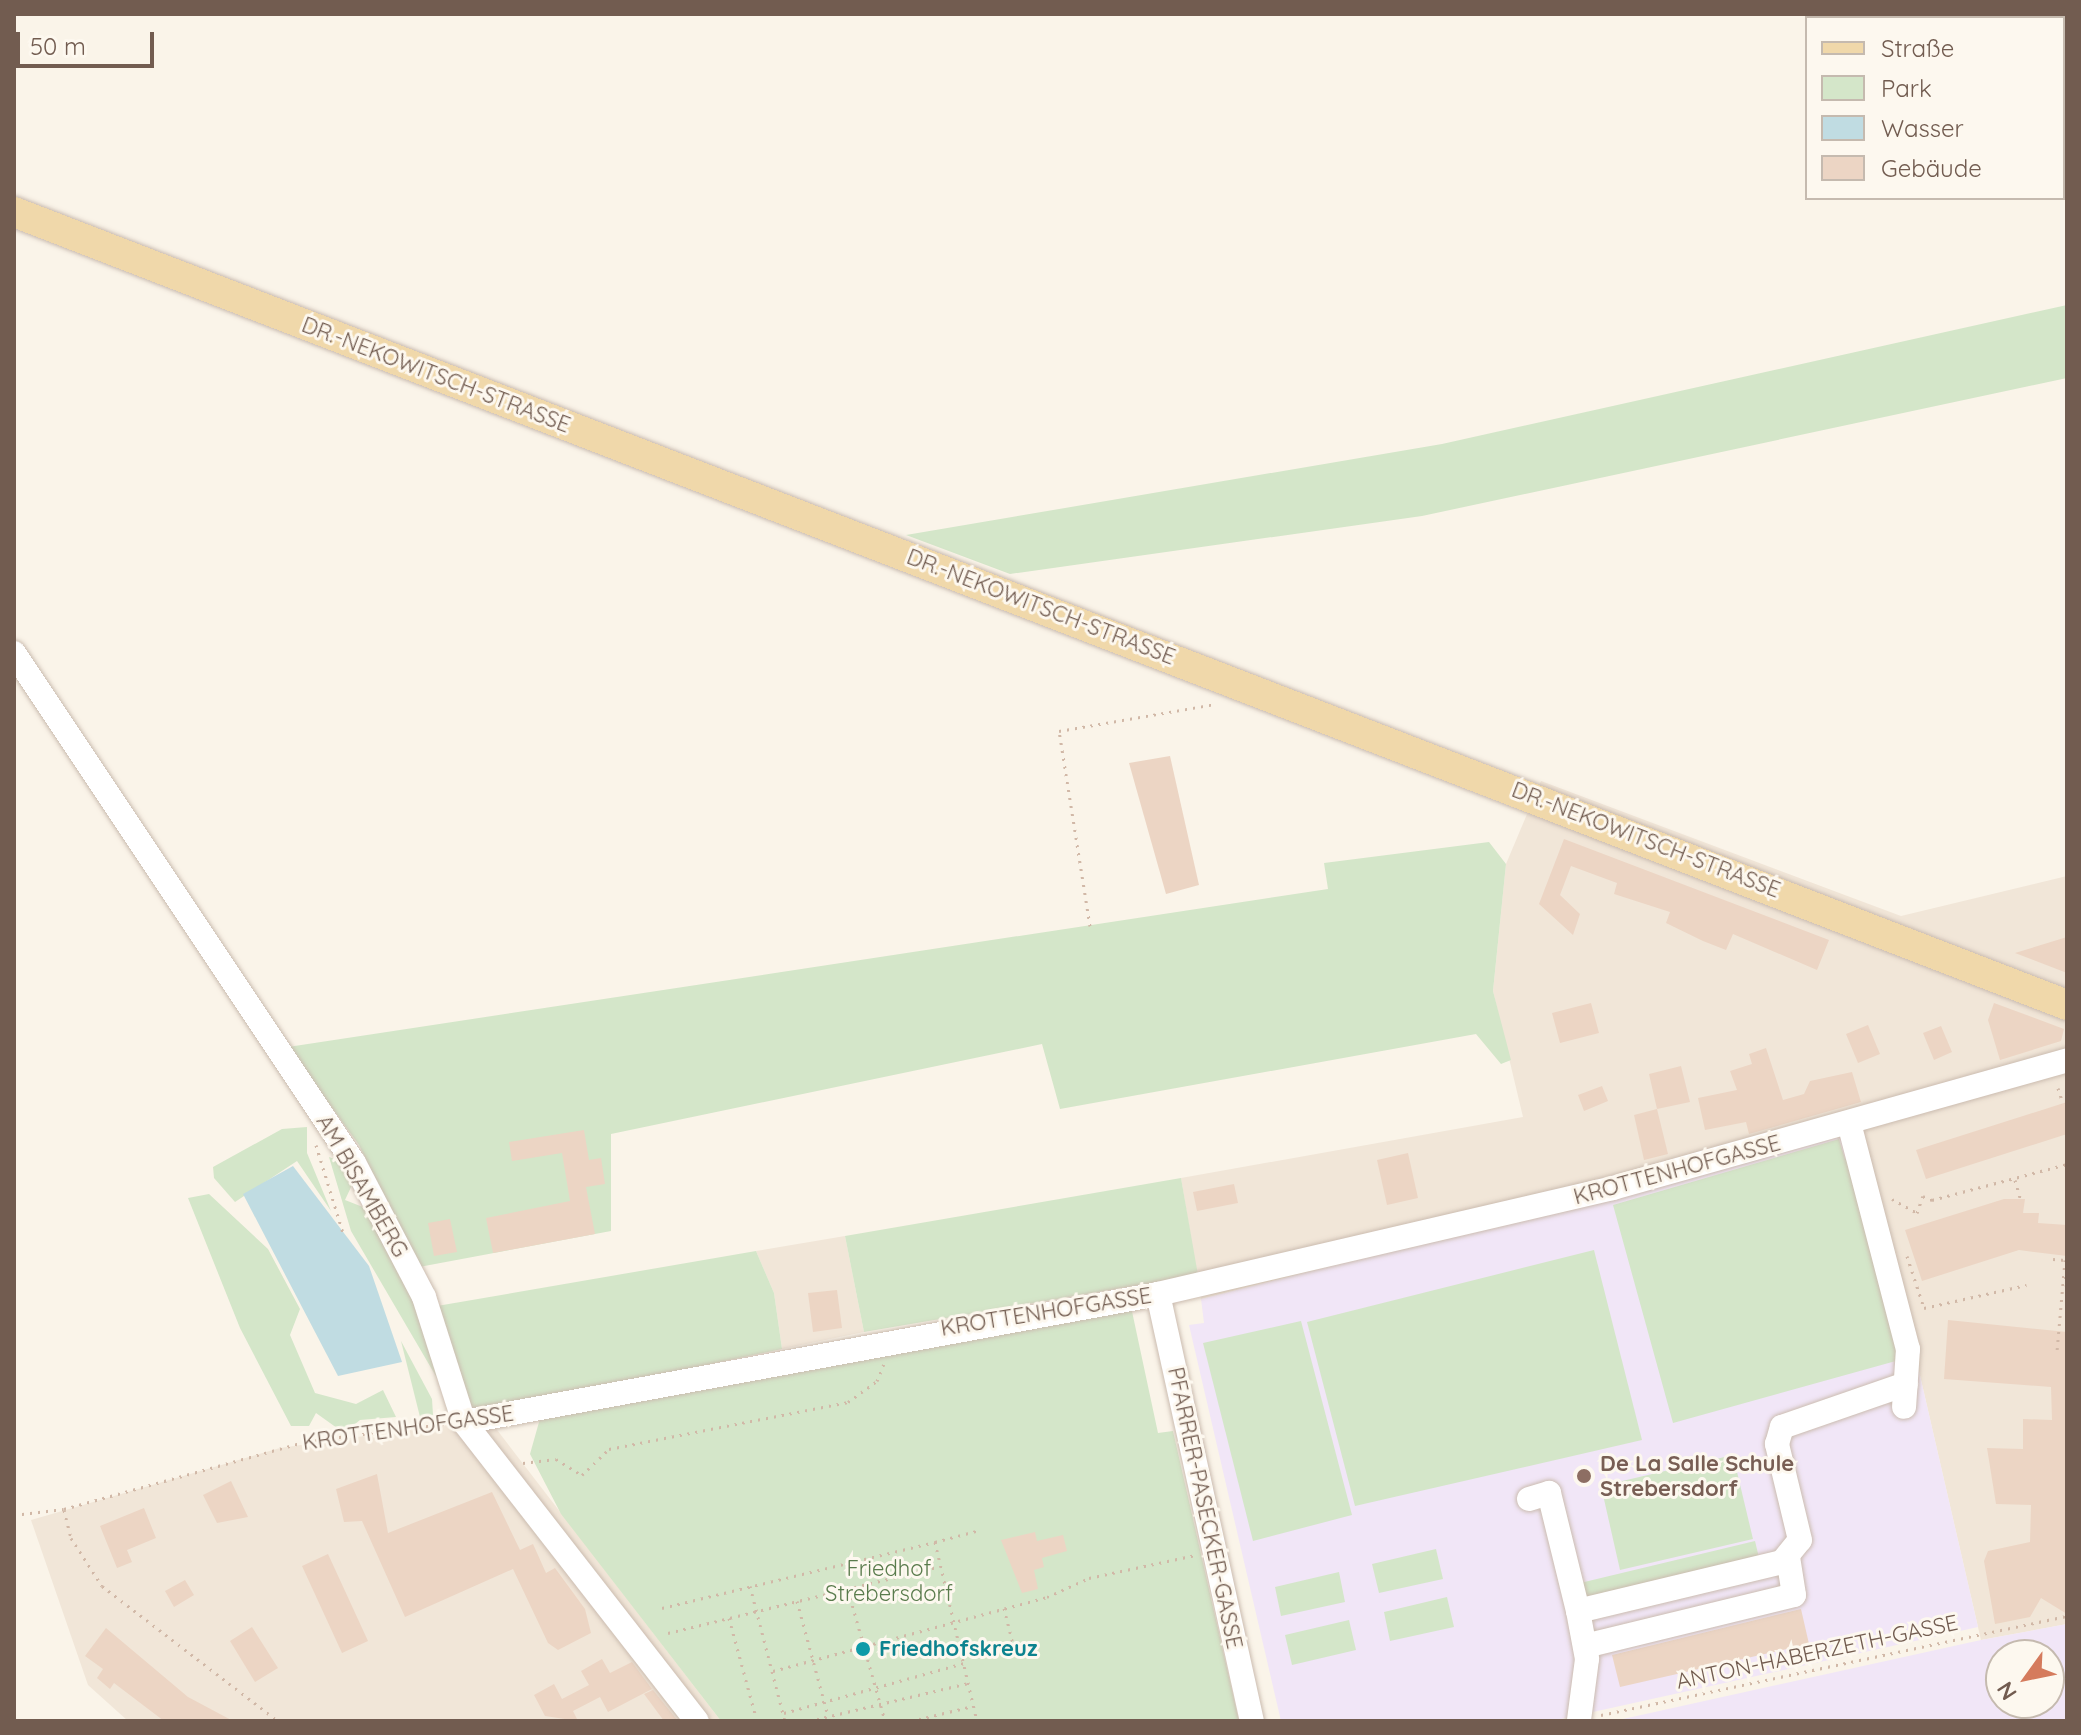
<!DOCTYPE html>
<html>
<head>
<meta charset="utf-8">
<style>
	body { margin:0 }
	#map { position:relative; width:2081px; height:1735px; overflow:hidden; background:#faf4e9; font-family:Quicksand,sans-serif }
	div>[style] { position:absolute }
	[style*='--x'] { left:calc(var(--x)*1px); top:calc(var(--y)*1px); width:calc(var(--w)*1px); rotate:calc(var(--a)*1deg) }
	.residential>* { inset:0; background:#f1e6d8 }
	.education>* { inset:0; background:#f1e6f7 }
	.green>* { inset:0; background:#d4e6c9 }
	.water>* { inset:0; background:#c0dce2 }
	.building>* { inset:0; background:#ecd5c4 }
	.path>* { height:3px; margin-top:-1.5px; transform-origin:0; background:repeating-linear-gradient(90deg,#d1b8a7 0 2px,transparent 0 8px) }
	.roads { filter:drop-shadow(0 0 2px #cbbcb0) drop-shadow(0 0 2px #cbbcb0) }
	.minor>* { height:24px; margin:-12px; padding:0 12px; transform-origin:12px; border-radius:12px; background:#fff }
	.major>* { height:30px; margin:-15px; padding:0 15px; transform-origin:15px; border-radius:15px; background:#f0d8aa }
	.dots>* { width:22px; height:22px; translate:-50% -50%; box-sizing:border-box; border:4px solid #fdf8ef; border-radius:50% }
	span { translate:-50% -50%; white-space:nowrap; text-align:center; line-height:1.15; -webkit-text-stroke:6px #fdf8ef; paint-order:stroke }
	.street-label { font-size:22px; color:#725c50 }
	.education-label { font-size:22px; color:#785e54; font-weight:700 }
	.left { translate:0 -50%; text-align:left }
	.park-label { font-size:22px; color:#597b4c }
	.culture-label { font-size:22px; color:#0d838f; font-weight:700 }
	.frame { position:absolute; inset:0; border:16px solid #725c50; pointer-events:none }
	.legend { position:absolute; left:1805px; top:16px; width:260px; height:184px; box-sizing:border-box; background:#fdf8ef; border:2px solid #c5baaf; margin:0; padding:10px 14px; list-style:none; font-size:24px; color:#725c50 }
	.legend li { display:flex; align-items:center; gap:16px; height:40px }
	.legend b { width:40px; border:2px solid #c5baaf }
	.north { position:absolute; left:1985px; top:1639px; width:80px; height:80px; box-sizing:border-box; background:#fdf8ef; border:2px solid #c5baaf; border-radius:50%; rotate:237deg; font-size:22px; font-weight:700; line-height:32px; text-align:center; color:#725c50 }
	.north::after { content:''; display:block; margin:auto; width:28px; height:36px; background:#d57b5d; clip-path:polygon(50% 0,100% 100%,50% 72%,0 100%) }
	.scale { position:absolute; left:16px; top:32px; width:138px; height:36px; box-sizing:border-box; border:4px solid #725c50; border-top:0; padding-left:10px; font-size:24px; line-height:28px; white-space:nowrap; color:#725c50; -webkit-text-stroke:6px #fdf8ef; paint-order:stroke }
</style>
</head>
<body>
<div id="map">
	<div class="residential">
		<i style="clip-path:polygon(1541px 781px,1901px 916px,2067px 876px,2067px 1624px,1981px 1640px,1868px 1150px,1847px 1156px,1840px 1138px,1201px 1299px,1181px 1178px,1523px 1117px,1493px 991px,1506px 864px)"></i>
		<i style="clip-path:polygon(845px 1236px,864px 1332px,782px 1349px,774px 1293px,756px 1251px)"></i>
		<i style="clip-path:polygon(456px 1423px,494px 1426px,721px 1721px,128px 1721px,88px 1685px,31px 1520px,280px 1448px)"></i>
	</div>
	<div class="education">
		<i style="clip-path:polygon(1840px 1137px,1847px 1156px,1868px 1150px,1978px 1627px,1552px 1721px,1281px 1721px,1189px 1325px,1204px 1323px,1201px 1299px)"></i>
		<i style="clip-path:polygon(evenodd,2067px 1624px,2067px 1721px,1614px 1721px,1981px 1640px,2067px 1624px,2001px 1655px,2049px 1655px,2049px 1703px,2001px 1703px,2001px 1655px)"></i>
	</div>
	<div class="green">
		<i style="clip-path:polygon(2067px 305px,2067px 378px,1422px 516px,1010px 574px,906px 535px,1442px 444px)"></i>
		<i style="clip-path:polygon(1489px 842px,1506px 864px,1493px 991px,1511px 1060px,1501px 1064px,1476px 1034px,1060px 1109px,1042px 1044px,611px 1134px,611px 1231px,419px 1267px,359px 1145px,288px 1047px,1328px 889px,1324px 863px)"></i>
		<i style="clip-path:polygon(307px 1127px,307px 1153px,331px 1211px,297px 1161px,235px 1202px,214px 1178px,213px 1167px,282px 1129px)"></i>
		<i style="clip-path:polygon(1839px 1139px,1845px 1159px,1856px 1157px,1903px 1359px,1673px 1423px,1613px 1205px)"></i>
		<i style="clip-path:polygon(329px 1157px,344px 1162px,352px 1185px,345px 1200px,368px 1209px,424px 1312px,444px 1390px,351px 1231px)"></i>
		<i style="clip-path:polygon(1181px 1178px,1198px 1275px,864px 1332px,845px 1236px)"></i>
		<i style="clip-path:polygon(209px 1194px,268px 1249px,300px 1309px,290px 1335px,315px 1393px,356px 1404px,383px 1390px,396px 1417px,360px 1420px,344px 1433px,316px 1413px,309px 1426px,291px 1426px,240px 1328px,188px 1198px)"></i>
		<i style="clip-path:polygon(1594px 1250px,1642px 1440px,1355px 1506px,1307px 1322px)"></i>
		<i style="clip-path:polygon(756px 1251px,774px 1293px,782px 1349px,474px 1414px,437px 1306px)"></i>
		<i style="clip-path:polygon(1130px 1302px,1158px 1433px,1173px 1431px,1239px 1721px,721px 1721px,561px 1514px,530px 1454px,541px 1415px)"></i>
		<i style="clip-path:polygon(1301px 1321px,1352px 1515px,1253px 1541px,1203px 1343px)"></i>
		<i style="clip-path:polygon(401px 1341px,432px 1399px,433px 1415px,420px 1417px)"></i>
		<i style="clip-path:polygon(1733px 1455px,1753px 1539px,1620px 1570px,1601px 1486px)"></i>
		<i style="clip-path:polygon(1755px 1541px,1761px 1566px,1582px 1608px,1576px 1584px)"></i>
		<i style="clip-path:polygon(1436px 1549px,1443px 1579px,1379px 1593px,1372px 1564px)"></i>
		<i style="clip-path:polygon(1339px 1572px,1345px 1602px,1281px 1616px,1275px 1587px)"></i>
		<i style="clip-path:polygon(1447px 1597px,1454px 1627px,1390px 1641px,1384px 1612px)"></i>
		<i style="clip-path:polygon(1349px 1620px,1356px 1650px,1292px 1665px,1285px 1635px)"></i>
	</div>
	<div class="water">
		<i style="clip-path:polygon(293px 1166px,369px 1266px,402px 1362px,338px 1376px,243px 1194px)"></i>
	</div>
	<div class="building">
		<i style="clip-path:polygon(1170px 756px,1199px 885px,1166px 894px,1129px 763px)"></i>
		<i style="clip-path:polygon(1564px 839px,1829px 940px,1817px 970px,1733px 934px,1726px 950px,1703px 941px,1666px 923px,1670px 912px,1614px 894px,1617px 883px,1571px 866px,1560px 895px,1580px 914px,1573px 935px,1539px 904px)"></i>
		<i style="clip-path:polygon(2067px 937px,2067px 973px,2015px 953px)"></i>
		<i style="clip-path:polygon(1591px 1003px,1599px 1033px,1560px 1043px,1552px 1013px)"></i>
		<i style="clip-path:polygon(1994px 1003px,2064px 1029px,2061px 1041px,2000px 1060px,1988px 1020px)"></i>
		<i style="clip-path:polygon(1868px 1025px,1880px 1054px,1858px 1063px,1846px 1034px)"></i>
		<i style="clip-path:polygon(1941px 1026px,1952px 1052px,1934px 1060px,1923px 1033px)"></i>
		<i style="clip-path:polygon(1766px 1048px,1783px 1100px,1804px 1094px,1810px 1081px,1852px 1072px,1861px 1102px,1749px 1134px,1746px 1122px,1705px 1130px,1698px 1098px,1737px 1090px,1730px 1071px,1752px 1064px,1749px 1054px)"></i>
		<i style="clip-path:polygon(1681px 1066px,1690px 1102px,1657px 1109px,1649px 1074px)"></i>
		<i style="clip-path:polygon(1602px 1086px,1608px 1101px,1584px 1111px,1578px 1095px)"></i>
		<i style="clip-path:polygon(2067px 1102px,2067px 1134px,1926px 1179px,1916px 1150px)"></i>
		<i style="clip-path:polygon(1657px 1109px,1668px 1154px,1644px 1160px,1634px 1115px)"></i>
		<i style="clip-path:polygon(584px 1130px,589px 1160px,601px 1158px,605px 1184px,586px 1187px,595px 1234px,493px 1253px,486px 1218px,570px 1201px,562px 1153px,512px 1161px,509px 1142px)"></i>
		<i style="clip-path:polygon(1408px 1153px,1418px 1198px,1387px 1205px,1377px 1160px)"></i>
		<i style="clip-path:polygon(1234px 1184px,1238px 1203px,1197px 1211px,1193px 1192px)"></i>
		<i style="clip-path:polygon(2004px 1199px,2025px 1199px,2023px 1213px,2039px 1213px,2038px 1223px,2067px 1225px,2067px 1256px,2019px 1250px,1922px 1281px,1905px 1230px)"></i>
		<i style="clip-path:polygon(450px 1219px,457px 1252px,434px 1256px,428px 1223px)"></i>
		<i style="clip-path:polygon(837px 1290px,842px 1328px,813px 1332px,808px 1293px)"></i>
		<i style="clip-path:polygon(1948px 1320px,2067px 1332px,2067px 1614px,2041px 1598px,2030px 1617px,1995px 1624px,1984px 1561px,1988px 1551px,2030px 1542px,2031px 1505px,1996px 1504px,1987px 1448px,2023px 1449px,2023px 1419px,2052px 1420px,2051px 1387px,1944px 1379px)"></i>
		<i style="clip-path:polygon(377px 1474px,388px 1533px,492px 1492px,520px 1550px,533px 1544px,546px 1573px,555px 1568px,585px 1609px,591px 1633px,558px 1650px,548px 1643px,513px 1569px,405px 1617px,362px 1521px,344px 1522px,336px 1489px)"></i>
		<i style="clip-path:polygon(231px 1481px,248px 1517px,217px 1523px,203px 1495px)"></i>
		<i style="clip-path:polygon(144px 1508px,156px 1538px,127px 1550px,132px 1562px,117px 1568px,100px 1526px)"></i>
		<i style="clip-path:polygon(1035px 1532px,1037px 1541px,1063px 1535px,1067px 1551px,1042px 1558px,1044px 1567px,1034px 1570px,1038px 1589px,1022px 1593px,1001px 1540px)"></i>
		<i style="clip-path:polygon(328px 1554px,368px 1641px,342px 1653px,302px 1566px)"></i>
		<i style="clip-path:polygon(185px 1580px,194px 1595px,174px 1607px,165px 1591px)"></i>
		<i style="clip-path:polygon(1801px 1609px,1809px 1644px,1620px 1687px,1612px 1655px)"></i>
		<i style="clip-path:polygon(252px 1627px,278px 1668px,255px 1682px,230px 1641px)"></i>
		<i style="clip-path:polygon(106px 1628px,188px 1697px,233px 1721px,164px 1721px,114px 1683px,110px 1689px,97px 1678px,103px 1669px,85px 1656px)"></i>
		<i style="clip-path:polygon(602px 1659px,610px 1673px,632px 1662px,652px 1689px,608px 1712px,600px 1697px,573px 1711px,578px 1721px,545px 1716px,534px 1695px,554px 1684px,562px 1699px,589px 1685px,581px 1671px)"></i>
		<i style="clip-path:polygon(653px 1690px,678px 1721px,664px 1721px,644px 1694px)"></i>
	</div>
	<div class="path">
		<i style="--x:1090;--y:926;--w:197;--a:-99"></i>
		<i style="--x:1059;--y:731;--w:158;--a:-9.8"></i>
		<i style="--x:2058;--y:1088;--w:16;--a:72"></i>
		<i style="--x:316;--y:1145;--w:92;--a:72.9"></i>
		<i style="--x:2015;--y:1180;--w:19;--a:74"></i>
		<i style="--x:1892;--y:1199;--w:29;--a:29"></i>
		<i style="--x:1917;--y:1213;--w:18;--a:-71"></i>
		<i style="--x:1923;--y:1196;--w:10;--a:24"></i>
		<i style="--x:1932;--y:1200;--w:140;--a:-14.9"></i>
		<i style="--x:1907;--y:1256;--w:55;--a:71.9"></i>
		<i style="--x:1924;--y:1308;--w:105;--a:-12.7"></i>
		<i style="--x:2053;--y:1259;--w:12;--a:5"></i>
		<i style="--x:2065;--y:1260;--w:92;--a:95"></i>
		<i style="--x:523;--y:1463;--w:33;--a:-7"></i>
		<i style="--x:556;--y:1459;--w:31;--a:32"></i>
		<i style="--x:582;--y:1475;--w:37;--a:-44"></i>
		<i style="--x:609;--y:1449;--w:244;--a:-11.1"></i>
		<i style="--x:848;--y:1402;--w:36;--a:-36"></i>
		<i style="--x:877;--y:1381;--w:18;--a:-68"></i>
		<i style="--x:64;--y:1510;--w:29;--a:76"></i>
		<i style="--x:71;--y:1538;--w:57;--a:57.1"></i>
		<i style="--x:102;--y:1586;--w:222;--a:37.5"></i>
		<i style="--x:14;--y:1515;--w:50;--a:-6.8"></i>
		<i style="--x:64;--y:1509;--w:252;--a:-15.6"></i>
		<i style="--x:307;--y:1441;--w:138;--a:-7.1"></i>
		<i style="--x:935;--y:1542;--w:47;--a:-14.9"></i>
		<i style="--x:750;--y:1586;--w:139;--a:75.5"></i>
		<i style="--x:848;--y:1590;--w:136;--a:74.2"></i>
		<i style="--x:797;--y:1601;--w:119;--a:74.9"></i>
		<i style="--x:662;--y:1608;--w:281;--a:-13.6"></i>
		<i style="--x:935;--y:1542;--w:184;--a:76.8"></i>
		<i style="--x:1004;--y:1608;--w:38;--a:76"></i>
		<i style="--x:729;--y:1618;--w:107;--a:74.8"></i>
		<i style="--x:668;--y:1633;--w:280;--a:-13.8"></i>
		<i style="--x:773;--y:1671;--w:284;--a:-15.1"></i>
		<i style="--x:1047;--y:1597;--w:46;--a:-24.3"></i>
		<i style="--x:1089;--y:1578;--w:108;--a:-12.2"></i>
		<i style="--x:784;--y:1713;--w:187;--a:-15.5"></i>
		<i style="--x:1601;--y:1715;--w:476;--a:-12"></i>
		<i style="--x:809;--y:1721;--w:163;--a:-13.4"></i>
		<i style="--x:911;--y:1721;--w:64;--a:-13.6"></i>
	</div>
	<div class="roads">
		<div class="minor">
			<i style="--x:14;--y:653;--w:613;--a:56.31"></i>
			<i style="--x:354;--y:1163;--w:151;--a:62.4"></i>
			<i style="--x:424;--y:1297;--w:131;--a:72.3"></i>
			<i style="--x:464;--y:1422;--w:379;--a:52.1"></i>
			<i style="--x:1849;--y:1123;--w:234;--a:75.4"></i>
			<i style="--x:1908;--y:1349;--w:58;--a:93.9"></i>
			<i style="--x:1158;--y:1294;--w:437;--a:77.6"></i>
			<i style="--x:464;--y:1422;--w:706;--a:-10.45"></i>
			<i style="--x:1158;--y:1294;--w:467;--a:-13.1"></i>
			<i style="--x:1613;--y:1188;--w:472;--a:-15.7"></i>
			<i style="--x:1529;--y:1499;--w:21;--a:-17"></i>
			<i style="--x:1549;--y:1493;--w:122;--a:76.2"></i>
			<i style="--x:1585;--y:1646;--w:215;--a:-13.7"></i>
			<i style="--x:1794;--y:1595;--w:37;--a:-99"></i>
			<i style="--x:1579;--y:1720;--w:62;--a:-82.5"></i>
			<i style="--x:1587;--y:1659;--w:49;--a:-100.6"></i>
			<i style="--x:1578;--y:1611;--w:210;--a:-13.5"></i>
			<i style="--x:1782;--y:1562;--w:28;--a:-51"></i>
			<i style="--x:1800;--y:1540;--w:99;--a:-103.5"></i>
			<i style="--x:1777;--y:1444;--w:18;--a:-74"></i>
			<i style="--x:1782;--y:1427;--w:131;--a:-19.1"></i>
		</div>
		<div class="major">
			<i style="--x:14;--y:212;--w:2201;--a:21.12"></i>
		</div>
	</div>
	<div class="dots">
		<i style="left:1584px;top:1476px;background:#8d6e63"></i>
		<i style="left:863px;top:1649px;background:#0f9aa8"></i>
	</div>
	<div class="street-label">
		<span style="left:436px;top:375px;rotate:21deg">DR.-NEKOWITSCH-STRASSE</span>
		<span style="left:1041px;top:607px;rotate:21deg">DR.-NEKOWITSCH-STRASSE</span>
		<span style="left:1646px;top:840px;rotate:21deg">DR.-NEKOWITSCH-STRASSE</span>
		<span style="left:1677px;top:1170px;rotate:-15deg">KROTTENHOFGASSE</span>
		<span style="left:362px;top:1186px;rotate:60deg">AM BISAMBERG</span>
		<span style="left:1046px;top:1312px;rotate:-9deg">KROTTENHOFGASSE</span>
		<span style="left:408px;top:1428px;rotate:-8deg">KROTTENHOFGASSE</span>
		<span style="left:1205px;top:1508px;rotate:78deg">PFARRER-PASECKER-GASSE</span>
		<span style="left:1817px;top:1652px;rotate:-12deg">ANTON-HABERZETH-GASSE</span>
	</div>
	<div class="education-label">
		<span class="left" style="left:1600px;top:1476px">De La Salle Schule<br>Strebersdorf</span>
	</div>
	<div class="park-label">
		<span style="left:889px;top:1581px">Friedhof<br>Strebersdorf</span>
	</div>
	<div class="culture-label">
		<span class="left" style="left:879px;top:1649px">Friedhofskreuz</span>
	</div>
	<div class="frame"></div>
	<ul class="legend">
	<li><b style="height:10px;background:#f0d8aa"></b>Straße</li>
	<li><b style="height:22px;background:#d4e6c9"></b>Park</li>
	<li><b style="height:22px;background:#c0dce2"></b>Wasser</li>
	<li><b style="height:22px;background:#ecd5c4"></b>Gebäude</li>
	</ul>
	<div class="north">N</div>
	<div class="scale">50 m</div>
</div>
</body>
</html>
